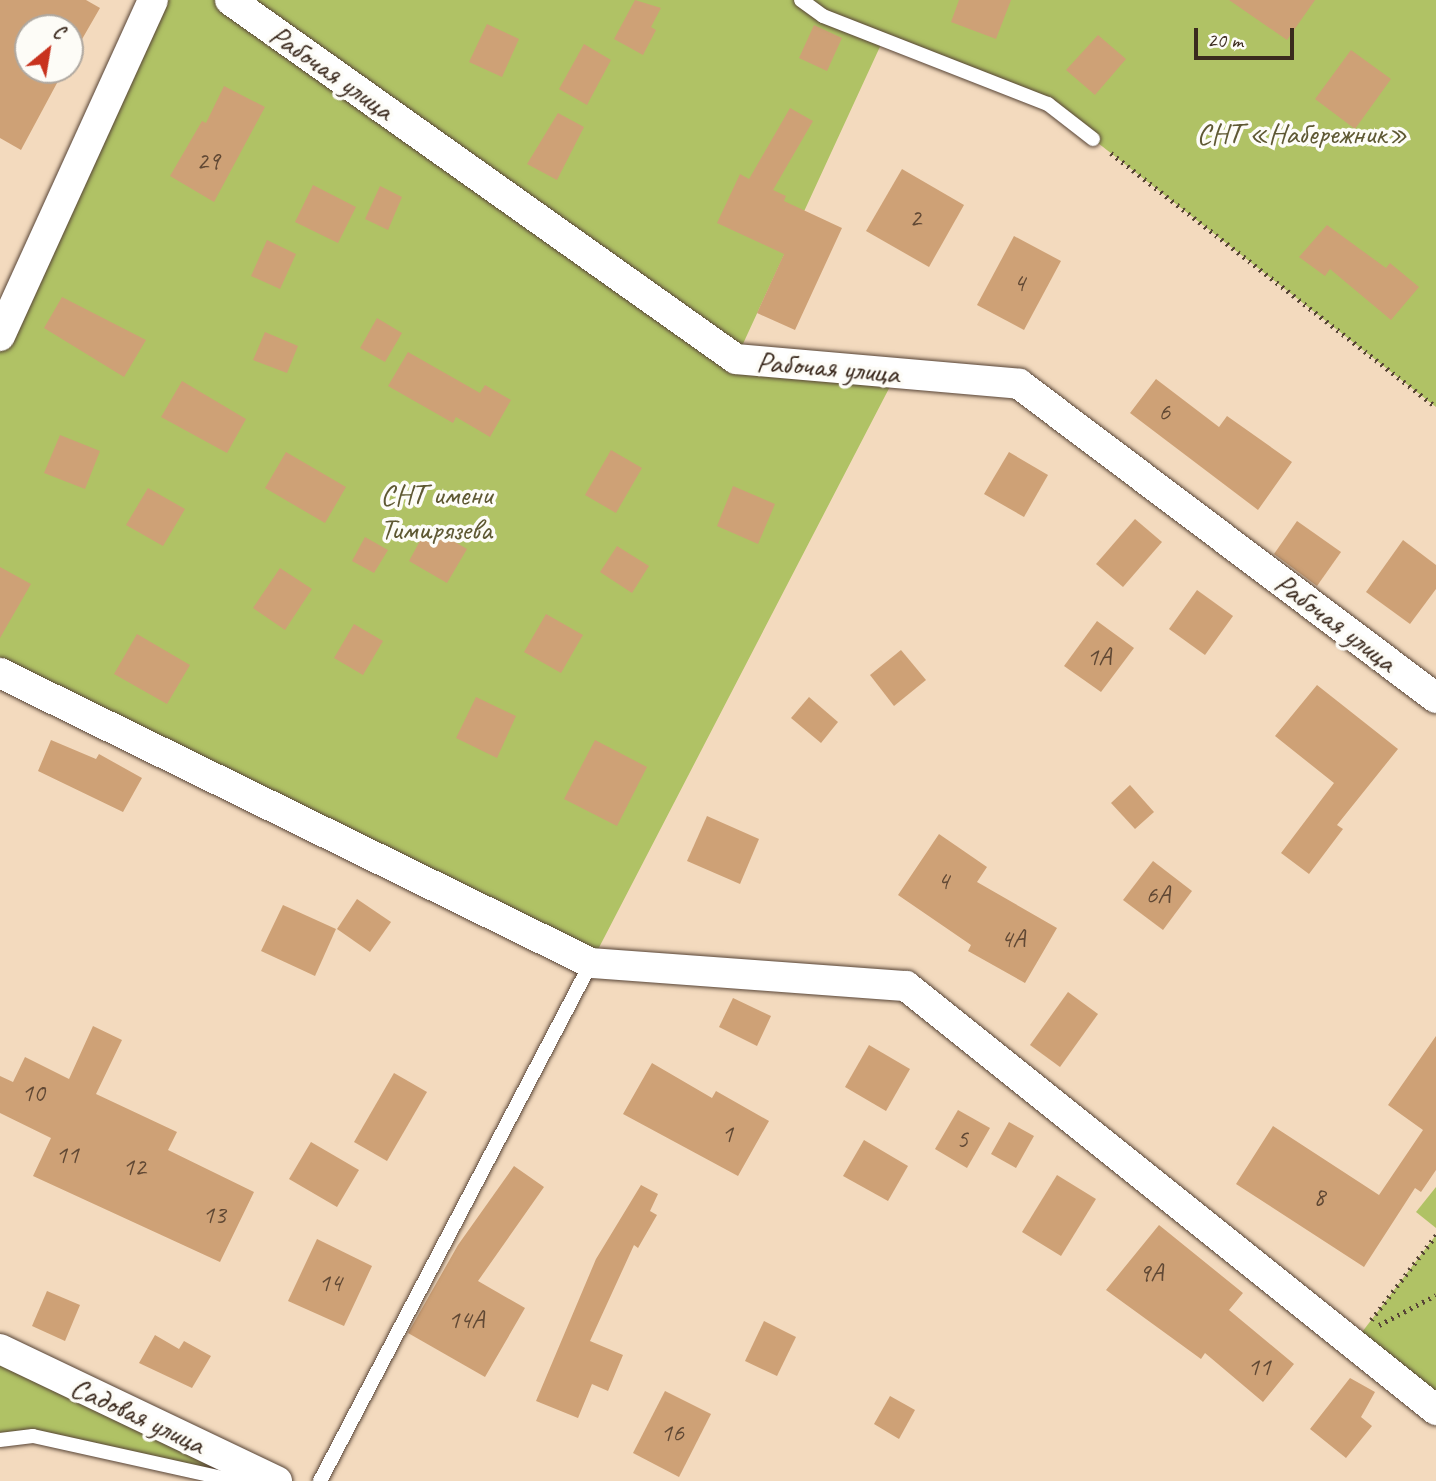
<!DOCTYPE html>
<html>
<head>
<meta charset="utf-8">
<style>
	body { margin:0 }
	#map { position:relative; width:1436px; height:1481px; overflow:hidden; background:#f3dabe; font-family:Caveat,sans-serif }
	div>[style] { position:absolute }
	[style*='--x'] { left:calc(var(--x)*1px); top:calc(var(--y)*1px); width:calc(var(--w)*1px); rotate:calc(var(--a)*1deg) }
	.green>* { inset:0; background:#b0c265 }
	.building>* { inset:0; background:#cea176 }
	.path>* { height:4.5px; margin-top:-2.25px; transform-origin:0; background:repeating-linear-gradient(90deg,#574436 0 2px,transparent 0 7px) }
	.roads { filter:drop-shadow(0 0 2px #574436) drop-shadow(0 0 2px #574436) }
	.lane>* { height:14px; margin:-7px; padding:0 7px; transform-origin:7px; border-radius:7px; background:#fff }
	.street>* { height:30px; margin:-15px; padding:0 15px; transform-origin:15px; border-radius:15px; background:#fff }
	span { translate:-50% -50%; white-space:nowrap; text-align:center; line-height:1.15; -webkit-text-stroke:7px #fdfcf7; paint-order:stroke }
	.number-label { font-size:26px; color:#604834 }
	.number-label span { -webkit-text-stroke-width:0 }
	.street-label { font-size:30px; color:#3b2a1e }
	.park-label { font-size:30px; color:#5e5833 }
	.north { position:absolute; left:14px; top:14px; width:70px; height:70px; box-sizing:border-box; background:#fdfcf7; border:2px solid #afa8a0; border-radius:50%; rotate:30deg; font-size:19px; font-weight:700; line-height:28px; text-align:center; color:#3b2a1e }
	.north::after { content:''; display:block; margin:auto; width:24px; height:32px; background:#c8321e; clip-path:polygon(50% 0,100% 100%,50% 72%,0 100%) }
	.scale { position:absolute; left:1194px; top:28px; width:100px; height:32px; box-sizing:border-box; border:4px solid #3b2a1e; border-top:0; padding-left:9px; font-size:21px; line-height:24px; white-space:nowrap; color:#3b2a1e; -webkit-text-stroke:5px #fdfcf7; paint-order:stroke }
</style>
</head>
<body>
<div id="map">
	<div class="green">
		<i style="clip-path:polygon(153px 0,1436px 0,1436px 407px,1048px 104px,884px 38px,736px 359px,897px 373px,591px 963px,0 673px,0 336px)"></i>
		<i style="clip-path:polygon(1436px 1187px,1436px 1228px,1416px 1212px)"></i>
		<i style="clip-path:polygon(1436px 1235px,1436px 1410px,1353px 1344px)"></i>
		<i style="clip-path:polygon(0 1349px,277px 1481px,33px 1436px,0 1440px)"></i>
	</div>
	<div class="building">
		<i style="clip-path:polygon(0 0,86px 0,100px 8px,70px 60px,70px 28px,28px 28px,28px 70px,64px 70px,21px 150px,0 138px)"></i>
		<i style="clip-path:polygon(635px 0,661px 8px,651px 27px,656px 30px,643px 55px,614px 39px)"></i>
		<i style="clip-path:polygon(959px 0,1011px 0,996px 39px,951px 22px)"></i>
		<i style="clip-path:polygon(1229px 0,1315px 0,1287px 40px)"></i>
		<i style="clip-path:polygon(487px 24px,519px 39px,502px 77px,469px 62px)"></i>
		<i style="clip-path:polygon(814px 25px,842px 38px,827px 71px,799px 58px)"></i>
		<i style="clip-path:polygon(1098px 35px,1126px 59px,1095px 95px,1066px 70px)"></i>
		<i style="clip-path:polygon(584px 44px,611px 60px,587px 105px,559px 89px)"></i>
		<i style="clip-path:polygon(1351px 50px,1391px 79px,1355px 129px,1315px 99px)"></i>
		<i style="clip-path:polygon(224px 86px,265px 107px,214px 202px,170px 176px,202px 121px,206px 123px)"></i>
		<i style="clip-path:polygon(790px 108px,813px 121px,773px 190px,786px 196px,784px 201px,842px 228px,795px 330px,757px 313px,784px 254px,717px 223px,740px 174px,749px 179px)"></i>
		<i style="clip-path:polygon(558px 113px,584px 127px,557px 180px,527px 164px)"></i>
		<i style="clip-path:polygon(902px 169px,964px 205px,929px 267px,866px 231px)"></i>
		<i style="clip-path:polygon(313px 185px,356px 207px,338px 243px,295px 222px)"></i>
		<i style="clip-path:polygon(380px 186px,402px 197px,388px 230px,365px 219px)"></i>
		<i style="clip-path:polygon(1327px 225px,1386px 268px,1390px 263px,1419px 287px,1391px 320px,1330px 269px,1325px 276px,1299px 257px)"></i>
		<i style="clip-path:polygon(1014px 236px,1061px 261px,1024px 330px,977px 305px)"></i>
		<i style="clip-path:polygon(267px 240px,296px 254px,280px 289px,251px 276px)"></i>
		<i style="clip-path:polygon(62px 297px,146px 340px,124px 377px,44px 328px)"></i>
		<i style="clip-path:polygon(377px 318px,402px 333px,385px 362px,360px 348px)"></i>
		<i style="clip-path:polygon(265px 332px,298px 346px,287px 373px,253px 360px)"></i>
		<i style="clip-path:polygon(408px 352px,480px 393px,485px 385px,511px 400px,490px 437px,456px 417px,453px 423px,388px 386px)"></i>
		<i style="clip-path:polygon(1156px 379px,1219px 427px,1227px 416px,1292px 462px,1258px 510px,1130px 413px)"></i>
		<i style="clip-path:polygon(182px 381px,246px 419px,227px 453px,161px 417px)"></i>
		<i style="clip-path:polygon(60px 435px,100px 451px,85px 489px,44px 473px)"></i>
		<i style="clip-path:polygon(611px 450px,642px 468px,616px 513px,585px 495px)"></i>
		<i style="clip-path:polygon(286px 452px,346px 487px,325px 523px,265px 488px)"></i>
		<i style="clip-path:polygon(1009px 452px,1048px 475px,1024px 517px,984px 494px)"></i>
		<i style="clip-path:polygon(733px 486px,775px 504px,758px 544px,717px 526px)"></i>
		<i style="clip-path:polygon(148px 488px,185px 509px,163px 546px,126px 525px)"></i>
		<i style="clip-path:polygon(1135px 519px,1162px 542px,1123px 587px,1096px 564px)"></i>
		<i style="clip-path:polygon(1297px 521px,1341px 552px,1317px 586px,1274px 554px)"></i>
		<i style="clip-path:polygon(428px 526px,467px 549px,447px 583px,409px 561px)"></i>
		<i style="clip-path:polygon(365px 537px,388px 550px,374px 573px,352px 561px)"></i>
		<i style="clip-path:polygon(1403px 540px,1436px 565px,1436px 589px,1410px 624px,1366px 592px)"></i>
		<i style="clip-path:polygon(617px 546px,649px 566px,632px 593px,600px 572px)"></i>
		<i style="clip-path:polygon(0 567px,31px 584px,0 638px)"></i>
		<i style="clip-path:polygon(280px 568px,312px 589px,285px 630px,253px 608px)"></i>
		<i style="clip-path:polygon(1197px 590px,1233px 616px,1205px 655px,1169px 629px)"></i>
		<i style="clip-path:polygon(546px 614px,583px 635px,561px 673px,524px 652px)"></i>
		<i style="clip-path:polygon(1097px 621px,1134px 648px,1101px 692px,1064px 666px)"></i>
		<i style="clip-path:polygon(354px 624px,383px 641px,363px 675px,334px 658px)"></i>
		<i style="clip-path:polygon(137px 634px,190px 665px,167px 704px,114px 674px)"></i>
		<i style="clip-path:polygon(901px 650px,926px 680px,894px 706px,870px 675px)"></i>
		<i style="clip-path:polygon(1317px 685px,1398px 749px,1337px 825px,1343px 829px,1309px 874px,1281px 853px,1334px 783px,1275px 736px)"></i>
		<i style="clip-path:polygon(476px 697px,516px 716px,497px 758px,456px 738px)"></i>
		<i style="clip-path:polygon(809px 697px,838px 722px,821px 743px,791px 718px)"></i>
		<i style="clip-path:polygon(51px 740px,96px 759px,99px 754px,142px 778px,123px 812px,38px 771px)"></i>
		<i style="clip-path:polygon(595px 740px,647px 767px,617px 826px,564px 799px)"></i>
		<i style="clip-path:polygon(1130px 785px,1154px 812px,1135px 829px,1111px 803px)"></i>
		<i style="clip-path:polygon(707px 816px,759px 839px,740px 884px,687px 861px)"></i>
		<i style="clip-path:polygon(939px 834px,987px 867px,977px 882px,1057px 928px,1025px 983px,968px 951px,971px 945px,898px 895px)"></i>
		<i style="clip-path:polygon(1153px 861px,1192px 891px,1163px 930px,1123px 900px)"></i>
		<i style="clip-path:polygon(357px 899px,391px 922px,370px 952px,337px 929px)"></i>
		<i style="clip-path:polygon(283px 905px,336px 929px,315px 976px,261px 951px)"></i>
		<i style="clip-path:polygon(1068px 992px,1098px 1014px,1060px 1067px,1030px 1045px)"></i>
		<i style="clip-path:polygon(733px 998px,771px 1016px,757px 1046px,719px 1027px)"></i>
		<i style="clip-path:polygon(93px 1026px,122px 1040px,96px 1094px,177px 1132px,168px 1150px,254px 1192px,220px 1262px,33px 1176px,51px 1138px,0 1113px,0 1076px,13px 1082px,25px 1057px,69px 1079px)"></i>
		<i style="clip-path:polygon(1436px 1036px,1436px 1170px,1421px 1192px,1415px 1188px,1364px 1267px,1236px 1184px,1273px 1126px,1379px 1195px,1423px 1130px,1388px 1105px)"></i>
		<i style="clip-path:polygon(869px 1045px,910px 1069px,886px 1111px,845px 1087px)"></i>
		<i style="clip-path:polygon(652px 1063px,712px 1098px,716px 1091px,769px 1121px,738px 1176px,623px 1114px)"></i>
		<i style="clip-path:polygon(394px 1073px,427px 1092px,387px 1161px,354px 1142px)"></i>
		<i style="clip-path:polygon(958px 1110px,990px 1128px,967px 1168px,935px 1149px)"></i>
		<i style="clip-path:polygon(1009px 1122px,1034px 1136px,1016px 1168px,991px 1154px)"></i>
		<i style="clip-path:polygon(864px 1140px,908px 1166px,888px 1201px,843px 1176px)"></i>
		<i style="clip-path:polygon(311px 1142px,359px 1170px,337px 1207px,289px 1179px)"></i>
		<i style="clip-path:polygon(514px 1166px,544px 1187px,478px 1281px,525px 1308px,485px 1377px,408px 1333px,458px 1245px)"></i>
		<i style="clip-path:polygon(1057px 1175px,1096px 1199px,1061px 1256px,1022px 1232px)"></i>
		<i style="clip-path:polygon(641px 1185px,658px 1194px,650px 1211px,657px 1215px,638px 1248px,634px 1245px,590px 1341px,623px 1355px,608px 1391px,592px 1384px,578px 1418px,536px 1401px,596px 1259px)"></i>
		<i style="clip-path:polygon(1159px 1225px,1243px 1293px,1229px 1310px,1294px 1364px,1263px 1402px,1205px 1353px,1201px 1359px,1106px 1290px)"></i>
		<i style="clip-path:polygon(317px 1239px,372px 1266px,344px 1326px,288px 1301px)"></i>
		<i style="clip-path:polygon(47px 1291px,80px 1305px,65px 1341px,32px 1326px)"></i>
		<i style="clip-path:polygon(764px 1321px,796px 1337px,777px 1376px,745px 1361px)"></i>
		<i style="clip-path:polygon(155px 1335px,179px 1349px,184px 1341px,211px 1356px,192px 1388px,139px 1363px)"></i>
		<i style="clip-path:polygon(1350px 1378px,1375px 1392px,1361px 1417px,1372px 1426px,1346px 1458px,1310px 1429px)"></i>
		<i style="clip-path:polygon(665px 1391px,711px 1414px,679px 1477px,633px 1453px)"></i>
		<i style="clip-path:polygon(890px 1396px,915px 1410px,899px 1439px,874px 1424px)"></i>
	</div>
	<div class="path">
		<i style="--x:1111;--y:153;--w:412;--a:38"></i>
		<i style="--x:1371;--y:1320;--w:107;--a:-52.6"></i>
		<i style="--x:1379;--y:1325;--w:64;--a:-27.8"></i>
	</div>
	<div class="roads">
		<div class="lane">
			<i style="--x:801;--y:0;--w:27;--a:36"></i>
			<i style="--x:823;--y:16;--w:242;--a:21.4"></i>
			<i style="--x:1048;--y:104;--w:57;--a:37.9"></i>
			<i style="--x:0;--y:1440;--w:33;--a:-7"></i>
			<i style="--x:33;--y:1436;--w:208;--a:12.5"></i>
			<i style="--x:320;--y:1481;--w:585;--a:-62.38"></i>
		</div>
		<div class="street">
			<i style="--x:230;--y:0;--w:620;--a:35.36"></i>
			<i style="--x:736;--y:359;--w:284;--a:5"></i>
			<i style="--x:1019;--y:384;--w:522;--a:36.98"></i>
			<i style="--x:0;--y:336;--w:369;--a:-65.5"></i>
			<i style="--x:0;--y:673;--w:658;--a:26.14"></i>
			<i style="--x:591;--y:963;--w:316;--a:4.2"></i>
			<i style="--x:906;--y:986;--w:679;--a:38.66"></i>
			<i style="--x:0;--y:1349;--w:307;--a:25.5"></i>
		</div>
	</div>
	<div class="number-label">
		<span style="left:208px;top:161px">29</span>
		<span style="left:915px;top:218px">2</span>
		<span style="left:1019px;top:283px">4</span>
		<span style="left:1164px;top:412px">6</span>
		<span style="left:1099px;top:657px">1А</span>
		<span style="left:943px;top:881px">4</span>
		<span style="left:1158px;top:895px">6А</span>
		<span style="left:1013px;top:939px">4А</span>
		<span style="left:33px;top:1093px">10</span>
		<span style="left:727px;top:1134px">1</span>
		<span style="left:962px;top:1139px">5</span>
		<span style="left:67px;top:1155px">11</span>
		<span style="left:134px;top:1167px">12</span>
		<span style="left:1319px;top:1197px">8</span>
		<span style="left:214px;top:1215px">13</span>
		<span style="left:1151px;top:1273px">9А</span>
		<span style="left:330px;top:1283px">14</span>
		<span style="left:466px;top:1320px">14А</span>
		<span style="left:1259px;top:1367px">11</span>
		<span style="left:672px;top:1433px">16</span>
	</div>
	<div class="street-label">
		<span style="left:332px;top:72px;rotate:35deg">Рабочая улица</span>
		<span style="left:828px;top:367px;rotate:5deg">Рабочая улица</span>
		<span style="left:1336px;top:622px;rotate:37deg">Рабочая улица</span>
		<span style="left:138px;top:1415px;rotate:25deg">Садовая улица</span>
	</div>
	<div class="park-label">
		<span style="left:1302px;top:133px">СНТ «Набережник»</span>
		<span style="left:436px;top:511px">СНТ имени<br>Тимирязева</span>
	</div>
	<div class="north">С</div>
	<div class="scale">20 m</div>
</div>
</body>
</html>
